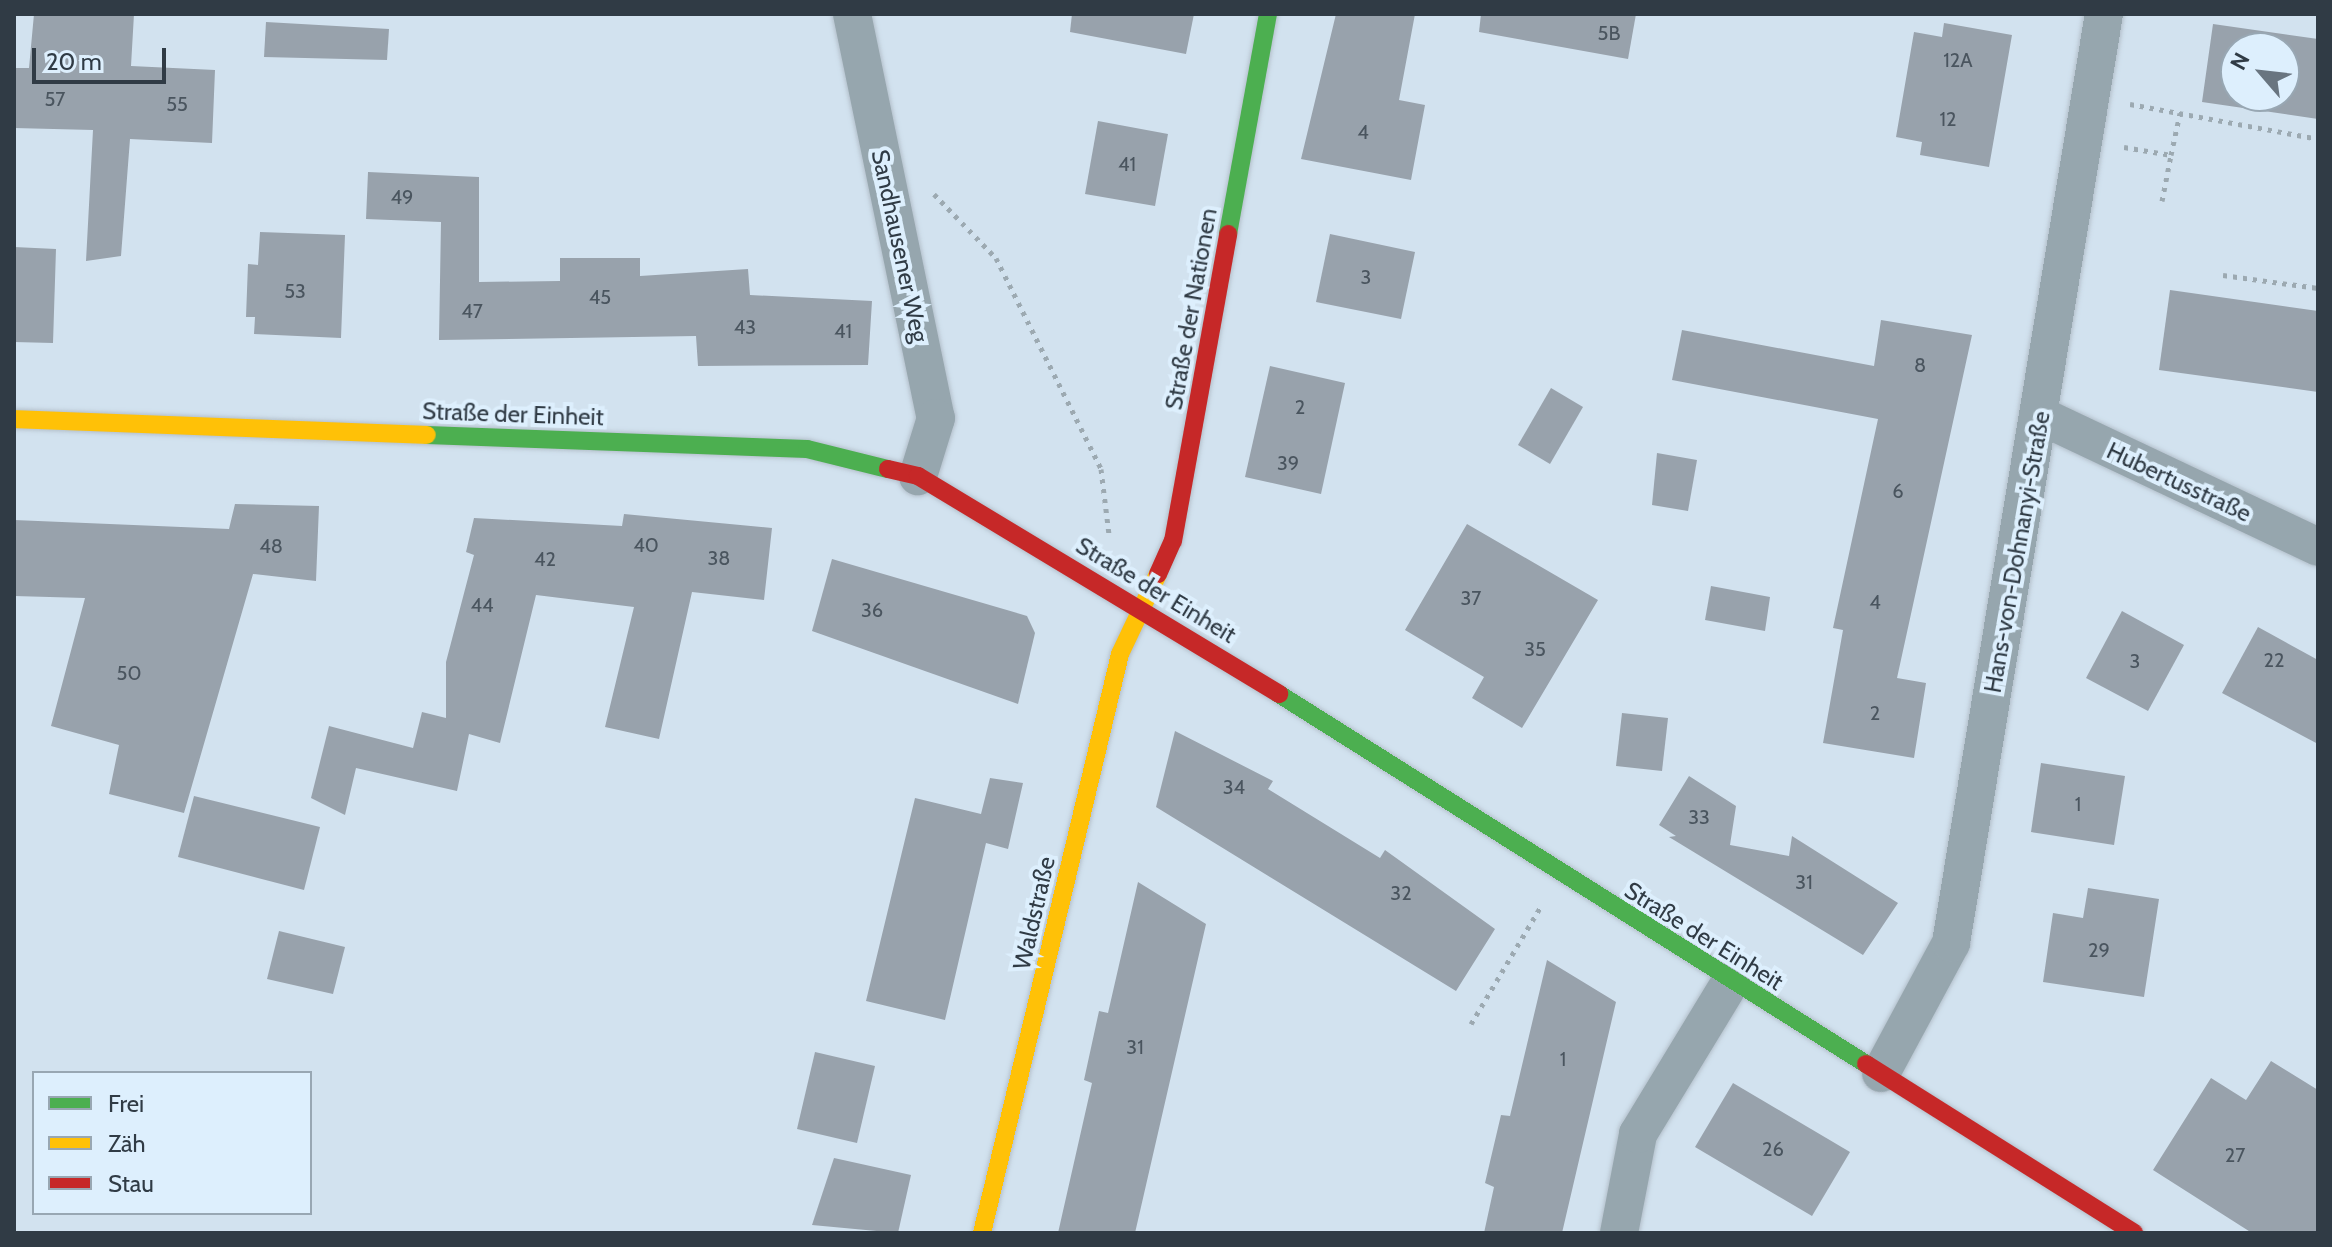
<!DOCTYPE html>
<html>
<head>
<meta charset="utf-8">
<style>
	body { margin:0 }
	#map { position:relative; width:2332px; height:1247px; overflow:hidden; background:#d2e2ef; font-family:Cabin,sans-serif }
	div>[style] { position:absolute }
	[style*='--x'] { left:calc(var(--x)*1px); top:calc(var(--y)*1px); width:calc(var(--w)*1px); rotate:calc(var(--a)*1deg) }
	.building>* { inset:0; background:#98a2ac }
	.path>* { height:5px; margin-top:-2.5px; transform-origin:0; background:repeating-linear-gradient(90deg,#9ca9b1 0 4px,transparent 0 10px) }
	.roads { filter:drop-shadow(0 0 2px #b4c0cb) drop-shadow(0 0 2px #b4c0cb) }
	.street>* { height:38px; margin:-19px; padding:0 19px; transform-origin:19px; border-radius:19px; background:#96a6ae }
	.fast>* { height:18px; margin:-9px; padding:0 9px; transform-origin:9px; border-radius:9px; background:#4caf50 }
	.slow>* { height:18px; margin:-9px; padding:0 9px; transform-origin:9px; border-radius:9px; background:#ffc107 }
	.jam>* { height:18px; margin:-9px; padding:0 9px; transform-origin:9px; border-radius:9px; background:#c62828 }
	span { translate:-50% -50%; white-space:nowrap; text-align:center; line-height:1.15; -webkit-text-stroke:8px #ddeffd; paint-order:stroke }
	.number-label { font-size:20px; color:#4a555f }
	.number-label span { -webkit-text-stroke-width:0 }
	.street-label { font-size:24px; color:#303b45 }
	.frame { position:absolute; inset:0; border:16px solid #303b45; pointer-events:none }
	.legend { position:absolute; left:32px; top:1071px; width:280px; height:144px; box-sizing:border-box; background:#ddeffd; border:2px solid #98a7b3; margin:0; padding:10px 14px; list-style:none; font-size:24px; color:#303b45 }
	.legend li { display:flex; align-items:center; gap:16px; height:40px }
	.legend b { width:40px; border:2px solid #98a7b3 }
	.north { position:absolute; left:2220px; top:32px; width:80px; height:80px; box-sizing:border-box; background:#ddeffd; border:2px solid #98a7b3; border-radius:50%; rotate:298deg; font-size:22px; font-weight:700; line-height:32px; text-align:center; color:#303b45 }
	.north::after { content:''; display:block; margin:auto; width:28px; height:36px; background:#697580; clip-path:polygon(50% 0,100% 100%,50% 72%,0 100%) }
	.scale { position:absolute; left:32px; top:48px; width:134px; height:36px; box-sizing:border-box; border:4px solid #303b45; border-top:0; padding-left:10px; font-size:24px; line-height:28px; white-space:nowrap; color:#303b45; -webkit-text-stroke:6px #ddeffd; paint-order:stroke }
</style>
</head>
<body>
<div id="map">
	<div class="building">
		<i style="clip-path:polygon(34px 14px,134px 14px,131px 66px,215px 70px,212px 143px,130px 139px,121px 256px,86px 261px,93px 130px,14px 128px,14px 68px,29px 68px)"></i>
		<i style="clip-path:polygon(1072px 14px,1194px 14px,1186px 54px,1070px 32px)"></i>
		<i style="clip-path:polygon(1336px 14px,1415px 14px,1399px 100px,1425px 105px,1411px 180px,1301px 159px)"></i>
		<i style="clip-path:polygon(1481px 14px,1636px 14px,1628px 59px,1479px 32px)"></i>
		<i style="clip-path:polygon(266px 22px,389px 29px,387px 60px,264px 57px)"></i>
		<i style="clip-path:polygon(1944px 23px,2012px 35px,1989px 167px,1920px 155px,1922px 142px,1896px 137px,1914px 32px,1942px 37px)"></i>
		<i style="clip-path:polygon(evenodd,2213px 24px,2318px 39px,2318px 119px,2202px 102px,2213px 24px,2236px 48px,2284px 48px,2284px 96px,2236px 96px,2236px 48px)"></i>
		<i style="clip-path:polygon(1098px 121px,1168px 134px,1155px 206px,1085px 194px)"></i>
		<i style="clip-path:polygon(368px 172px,479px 177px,479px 282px,560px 281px,560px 258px,640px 258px,640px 276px,748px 269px,750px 295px,872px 301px,868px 365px,698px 366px,696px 336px,439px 340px,441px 222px,366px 219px)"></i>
		<i style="clip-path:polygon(260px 232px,345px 235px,341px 338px,254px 334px,255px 317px,246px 317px,248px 264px,258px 265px)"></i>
		<i style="clip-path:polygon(1330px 234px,1415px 252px,1401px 319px,1316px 302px)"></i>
		<i style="clip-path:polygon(14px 247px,56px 249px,53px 343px,14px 342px)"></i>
		<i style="clip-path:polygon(2170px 290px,2318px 311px,2318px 392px,2159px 370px)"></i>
		<i style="clip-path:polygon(1881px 320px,1972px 335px,1897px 678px,1926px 683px,1914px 758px,1823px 743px,1843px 630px,1833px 628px,1878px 419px,1672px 380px,1682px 330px,1874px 366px)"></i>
		<i style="clip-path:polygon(1270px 366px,1345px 383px,1321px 494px,1245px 477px)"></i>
		<i style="clip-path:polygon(1551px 388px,1583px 407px,1550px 464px,1518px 445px)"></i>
		<i style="clip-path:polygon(1657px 453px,1697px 460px,1688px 511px,1652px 505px)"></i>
		<i style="clip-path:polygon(235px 504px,319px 506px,316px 581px,253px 574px,184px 813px,109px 794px,119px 745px,51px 726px,85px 598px,14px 596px,14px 520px,229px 529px)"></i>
		<i style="clip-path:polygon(624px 514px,772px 528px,764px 600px,692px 592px,659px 739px,605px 727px,634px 607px,536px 595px,500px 743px,469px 734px,457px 791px,356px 768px,345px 815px,311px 798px,329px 726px,413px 748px,422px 712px,446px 718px,446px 662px,474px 555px,466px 552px,474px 518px,622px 526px)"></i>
		<i style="clip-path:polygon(1467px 524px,1598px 600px,1522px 728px,1472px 698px,1484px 677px,1405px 630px)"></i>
		<i style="clip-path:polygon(832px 559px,1027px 616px,1035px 633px,1018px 704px,812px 631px)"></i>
		<i style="clip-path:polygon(1711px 586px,1770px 597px,1765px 631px,1705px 620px)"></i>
		<i style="clip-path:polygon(2122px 611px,2184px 645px,2148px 711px,2086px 678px)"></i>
		<i style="clip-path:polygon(2258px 627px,2318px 660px,2318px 744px,2222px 693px)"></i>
		<i style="clip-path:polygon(1622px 713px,1668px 718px,1662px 771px,1616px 766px)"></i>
		<i style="clip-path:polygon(1175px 731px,1273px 781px,1268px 789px,1380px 858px,1385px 850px,1495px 929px,1456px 991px,1156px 807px)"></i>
		<i style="clip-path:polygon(2041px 763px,2125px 776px,2114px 845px,2031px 832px)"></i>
		<i style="clip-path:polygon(1689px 776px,1736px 806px,1730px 845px,1789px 856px,1792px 836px,1898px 903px,1863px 955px,1669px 837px,1676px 836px,1659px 825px)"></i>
		<i style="clip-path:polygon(990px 778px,1023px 783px,1008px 849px,986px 843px,945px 1020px,866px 1001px,915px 798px,981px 814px)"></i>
		<i style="clip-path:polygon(194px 796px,320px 827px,304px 890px,178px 857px)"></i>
		<i style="clip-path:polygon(1138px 882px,1206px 924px,1135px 1233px,1058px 1233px,1092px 1083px,1084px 1080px,1099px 1011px,1108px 1013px)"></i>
		<i style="clip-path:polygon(2088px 888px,2159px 899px,2144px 997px,2043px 982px,2053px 913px,2083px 918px)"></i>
		<i style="clip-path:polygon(279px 931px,345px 947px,333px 994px,267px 979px)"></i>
		<i style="clip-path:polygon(1547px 960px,1616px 1002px,1562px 1233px,1484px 1233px,1494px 1187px,1485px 1183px,1501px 1115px,1510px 1116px)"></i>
		<i style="clip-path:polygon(815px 1052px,875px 1066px,857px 1143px,797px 1129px)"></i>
		<i style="clip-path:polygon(2271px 1061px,2318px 1090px,2318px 1233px,2252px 1233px,2153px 1170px,2211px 1078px,2246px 1100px)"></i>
		<i style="clip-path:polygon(1733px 1083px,1850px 1152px,1812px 1216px,1695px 1147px)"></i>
		<i style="clip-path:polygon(834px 1158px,911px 1175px,898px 1233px,812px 1225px)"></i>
	</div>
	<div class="path">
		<i style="--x:2130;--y:104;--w:191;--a:10.5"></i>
		<i style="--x:2124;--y:147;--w:48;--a:9.7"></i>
		<i style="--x:2171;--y:155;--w:43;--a:-77.9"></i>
		<i style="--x:934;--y:194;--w:89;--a:45.9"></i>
		<i style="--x:996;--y:258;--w:236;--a:63.5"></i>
		<i style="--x:1101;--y:469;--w:65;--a:83"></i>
		<i style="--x:2162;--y:201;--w:47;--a:-78.9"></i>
		<i style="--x:2223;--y:275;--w:96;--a:7.8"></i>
		<i style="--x:1471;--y:1024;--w:135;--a:-59.3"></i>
	</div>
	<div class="roads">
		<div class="street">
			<i style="--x:852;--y:14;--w:413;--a:78.3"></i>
			<i style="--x:936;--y:418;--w:61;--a:107.2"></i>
			<i style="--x:2041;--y:416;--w:306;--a:25.3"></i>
			<i style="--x:1881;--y:1073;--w:148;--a:-61.7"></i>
			<i style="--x:1951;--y:943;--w:942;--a:-80.65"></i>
			<i style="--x:1619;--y:1233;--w:101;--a:-79.1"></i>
			<i style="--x:1638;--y:1134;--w:179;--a:-58.7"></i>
		</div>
		<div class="fast">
			<i style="--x:1228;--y:234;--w:224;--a:-79.7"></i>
			<i style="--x:427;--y:435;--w:380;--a:2.1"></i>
			<i style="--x:807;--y:449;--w:83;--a:13.9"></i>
			<i style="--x:1279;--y:694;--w:694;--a:32.22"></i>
		</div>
		<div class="slow">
			<i style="--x:14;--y:419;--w:413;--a:2.2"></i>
			<i style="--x:982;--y:1233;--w:595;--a:-76.59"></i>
			<i style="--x:1120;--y:654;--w:89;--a:-64.6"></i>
		</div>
		<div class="jam">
			<i style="--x:888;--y:469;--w:31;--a:13"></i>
			<i style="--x:918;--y:476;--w:422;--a:31.1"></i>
			<i style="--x:1158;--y:574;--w:36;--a:-66"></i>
			<i style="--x:1173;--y:541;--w:312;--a:-79.8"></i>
			<i style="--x:1866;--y:1064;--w:317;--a:32.2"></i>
		</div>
	</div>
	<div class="number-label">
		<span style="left:1609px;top:33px">5B</span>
		<span style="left:1958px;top:60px">12A</span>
		<span style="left:55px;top:99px">57</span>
		<span style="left:177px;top:104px">55</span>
		<span style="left:1948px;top:119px">12</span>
		<span style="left:1363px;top:132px">4</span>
		<span style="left:1127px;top:164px">41</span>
		<span style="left:402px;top:197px">49</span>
		<span style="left:1366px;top:277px">3</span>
		<span style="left:295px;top:291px">53</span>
		<span style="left:600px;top:297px">45</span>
		<span style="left:472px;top:311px">47</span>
		<span style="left:745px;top:327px">43</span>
		<span style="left:843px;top:331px">41</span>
		<span style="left:1920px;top:365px">8</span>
		<span style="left:1300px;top:407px">2</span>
		<span style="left:1288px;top:463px">39</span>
		<span style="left:1898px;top:491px">6</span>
		<span style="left:646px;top:545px">40</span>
		<span style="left:271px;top:546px">48</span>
		<span style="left:719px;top:558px">38</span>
		<span style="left:545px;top:559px">42</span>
		<span style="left:1471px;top:598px">37</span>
		<span style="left:1875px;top:602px">4</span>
		<span style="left:482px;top:605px">44</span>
		<span style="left:872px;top:610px">36</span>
		<span style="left:1535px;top:649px">35</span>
		<span style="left:2274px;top:660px">22</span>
		<span style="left:2135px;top:661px">3</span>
		<span style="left:129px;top:673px">50</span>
		<span style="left:1875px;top:713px">2</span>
		<span style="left:1234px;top:787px">34</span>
		<span style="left:2078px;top:804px">1</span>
		<span style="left:1699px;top:817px">33</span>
		<span style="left:1804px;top:882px">31</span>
		<span style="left:1401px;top:893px">32</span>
		<span style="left:2099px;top:950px">29</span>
		<span style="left:1135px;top:1047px">31</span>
		<span style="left:1563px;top:1059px">1</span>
		<span style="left:1773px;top:1149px">26</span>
		<span style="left:2235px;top:1155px">27</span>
	</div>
	<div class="street-label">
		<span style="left:900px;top:246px;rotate:78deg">Sandhausener Weg</span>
		<span style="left:1191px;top:309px;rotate:-80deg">Straße der Nationen</span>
		<span style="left:513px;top:414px;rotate:2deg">Straße der Einheit</span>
		<span style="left:2179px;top:482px;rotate:25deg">Hubertusstraße</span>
		<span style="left:2017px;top:552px;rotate:-80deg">Hans-von-Dohnanyi-Straße</span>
		<span style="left:1156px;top:590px;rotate:31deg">Straße der Einheit</span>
		<span style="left:1034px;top:913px;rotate:-77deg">Waldstraße</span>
		<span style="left:1704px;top:936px;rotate:32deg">Straße der Einheit</span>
	</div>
	<div class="frame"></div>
	<ul class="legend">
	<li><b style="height:10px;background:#4caf50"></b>Frei</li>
	<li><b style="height:10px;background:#ffc107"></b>Zäh</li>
	<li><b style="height:10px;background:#c62828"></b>Stau</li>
	</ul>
	<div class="north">N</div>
	<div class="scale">20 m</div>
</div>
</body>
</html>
